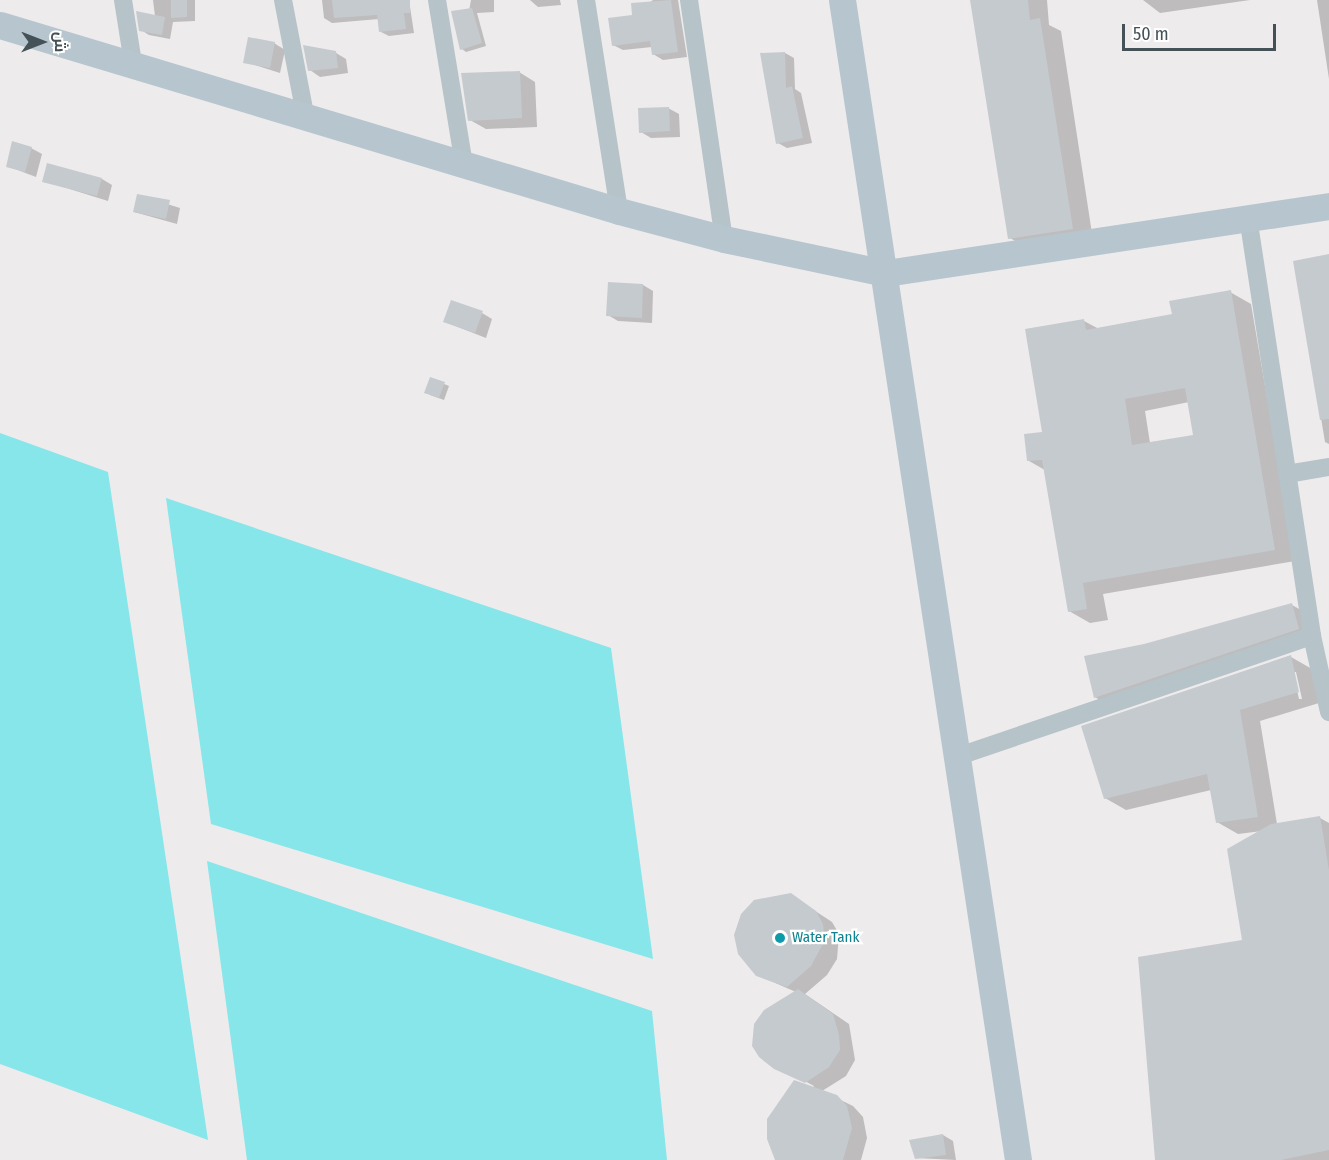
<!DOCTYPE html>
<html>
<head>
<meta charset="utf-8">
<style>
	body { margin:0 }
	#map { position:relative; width:1329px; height:1160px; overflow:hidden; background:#eeebec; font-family:"Fira Sans Condensed",Cairo,sans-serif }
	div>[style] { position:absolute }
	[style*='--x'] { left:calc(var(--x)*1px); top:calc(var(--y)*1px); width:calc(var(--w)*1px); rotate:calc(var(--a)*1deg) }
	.water>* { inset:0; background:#86e6ea }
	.shadow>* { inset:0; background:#0003 }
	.building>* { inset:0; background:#c5cacf }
	.street>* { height:18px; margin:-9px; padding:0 9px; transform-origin:9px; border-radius:9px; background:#b6c3c8 }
	.secondary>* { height:27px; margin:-13.5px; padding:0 13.5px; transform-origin:13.5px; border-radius:13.5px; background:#b7c6ce }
	.dots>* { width:16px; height:16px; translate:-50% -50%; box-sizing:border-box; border:3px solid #fff; border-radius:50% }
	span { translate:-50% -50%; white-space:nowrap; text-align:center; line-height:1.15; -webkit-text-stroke:4.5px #fff; paint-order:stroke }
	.culture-label { font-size:15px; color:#0d838f }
	.left { translate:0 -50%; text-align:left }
	.north { position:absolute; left:12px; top:12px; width:60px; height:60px; -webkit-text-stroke:4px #fff; paint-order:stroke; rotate:90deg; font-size:16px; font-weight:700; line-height:24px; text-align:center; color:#445258 }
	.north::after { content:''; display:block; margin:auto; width:21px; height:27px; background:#445258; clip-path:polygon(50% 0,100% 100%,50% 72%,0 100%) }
	.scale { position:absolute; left:1122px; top:24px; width:154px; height:27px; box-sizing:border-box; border:3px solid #445258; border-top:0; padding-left:8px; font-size:18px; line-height:21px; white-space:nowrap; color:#445258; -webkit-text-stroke:4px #fff; paint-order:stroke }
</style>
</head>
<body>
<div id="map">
	<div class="water">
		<i style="clip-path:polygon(0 433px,108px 472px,208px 1140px,0 1064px)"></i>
		<i style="clip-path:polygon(166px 498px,611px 648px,653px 959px,211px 824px)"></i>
		<i style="clip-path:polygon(207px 861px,652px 1011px,667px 1160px,247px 1160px)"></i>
	</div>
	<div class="shadow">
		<i style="clip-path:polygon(153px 0,195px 0,195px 21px,173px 22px,170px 39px,149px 35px,141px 30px,155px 16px)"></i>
		<i style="clip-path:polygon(322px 0,409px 0,414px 33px,389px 36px,381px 32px,379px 19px,332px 23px,324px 18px)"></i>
		<i style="clip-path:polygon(471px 0,494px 0,494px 12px,477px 13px,486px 46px,466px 52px,462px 49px)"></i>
		<i style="clip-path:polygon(530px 0,560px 0,561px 5px,538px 7px)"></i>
		<i style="clip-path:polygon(653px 0,678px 0,687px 57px,663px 60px,653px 54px,652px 47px,623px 50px,613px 45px,634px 16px)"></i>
		<i style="clip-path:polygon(971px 0,1047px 0,1049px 25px,1061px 31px,1093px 240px,1030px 249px,1010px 238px)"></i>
		<i style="clip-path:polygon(1143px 0,1250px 0,1160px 13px)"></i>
		<i style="clip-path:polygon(1317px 0,1329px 0,1329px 79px)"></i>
		<i style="clip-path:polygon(274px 43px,285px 50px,280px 73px,245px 62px)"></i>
		<i style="clip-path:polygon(336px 53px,346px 59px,348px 73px,320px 77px,310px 70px)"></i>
		<i style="clip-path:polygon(785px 53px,794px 58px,795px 89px,801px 93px,812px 143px,787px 148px,778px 143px)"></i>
		<i style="clip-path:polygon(519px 72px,535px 82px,537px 127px,486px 129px,470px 120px)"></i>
		<i style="clip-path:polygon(668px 108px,679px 114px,680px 137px,651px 138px,641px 132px)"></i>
		<i style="clip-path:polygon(31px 148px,42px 154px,36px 177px,7px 166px)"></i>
		<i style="clip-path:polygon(102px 179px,112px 185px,108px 201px,44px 181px)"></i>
		<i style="clip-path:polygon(138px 195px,180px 208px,177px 224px,134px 212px)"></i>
		<i style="clip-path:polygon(1329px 256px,1329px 444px,1325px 442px,1295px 262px)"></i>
		<i style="clip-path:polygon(643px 285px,653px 291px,652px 323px,618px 321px,608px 315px)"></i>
		<i style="clip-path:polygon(evenodd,1230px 292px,1251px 304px,1295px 561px,1103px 594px,1108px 620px,1090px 623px,1069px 611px,1045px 470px,1029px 461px,1044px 434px,1084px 321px,1099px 329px,1173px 315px,1230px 292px,1189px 402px,1194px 436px,1150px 443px,1145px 411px,1189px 402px)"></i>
		<i style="clip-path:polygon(482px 313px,492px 319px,486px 338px,445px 322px)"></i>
		<i style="clip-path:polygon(444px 384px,449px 386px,444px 400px,430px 395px)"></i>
		<i style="clip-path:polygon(1292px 605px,1308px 614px,1314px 638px,1111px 707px,1095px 697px)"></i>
		<i style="clip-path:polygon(evenodd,1291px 657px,1312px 669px,1319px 703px,1260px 721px,1277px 824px,1320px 818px,1329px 823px,1329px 1160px,1156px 1160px,1140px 958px,1243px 941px,1262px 831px,1238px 834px,1217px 822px,1211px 790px,1126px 810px,1105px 798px,1291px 657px,1293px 672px,1296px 672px,1302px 699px,1299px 699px,1293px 672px)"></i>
		<i style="clip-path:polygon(791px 895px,832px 922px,839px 934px,837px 959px,827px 975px,805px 994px,849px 1024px,855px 1060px,846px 1076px,822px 1091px,853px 1106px,863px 1117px,867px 1138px,861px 1160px,779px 1160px,814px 1086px,777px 1066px,796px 992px,757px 975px)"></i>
		<i style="clip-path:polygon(943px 1135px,953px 1141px,956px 1160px,916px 1158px)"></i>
	</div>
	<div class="building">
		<i style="clip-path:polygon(171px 0,187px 0,187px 17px,171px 18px)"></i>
		<i style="clip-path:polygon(332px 0,410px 0,410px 13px,404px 13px,406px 29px,379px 32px,377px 15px,334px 18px)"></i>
		<i style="clip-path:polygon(671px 0,678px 52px,652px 55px,650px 41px,612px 46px,608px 18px,632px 15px,631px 3px)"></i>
		<i style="clip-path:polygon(970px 0,1028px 0,1030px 20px,1040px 18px,1073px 229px,1008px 239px)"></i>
		<i style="clip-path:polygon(472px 8px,482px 43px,460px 50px,451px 11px)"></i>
		<i style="clip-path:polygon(136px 11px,165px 17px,162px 35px,139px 31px)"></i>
		<i style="clip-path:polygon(248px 37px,275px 42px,270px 68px,243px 63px)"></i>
		<i style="clip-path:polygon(303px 45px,336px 51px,338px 68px,308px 71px)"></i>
		<i style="clip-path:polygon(785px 52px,786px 88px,792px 86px,803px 138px,776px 144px,760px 53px)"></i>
		<i style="clip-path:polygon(520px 71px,522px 118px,468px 121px,461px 73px)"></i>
		<i style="clip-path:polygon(669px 107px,670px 131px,639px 133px,638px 108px)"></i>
		<i style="clip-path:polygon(12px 141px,32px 147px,25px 172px,6px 167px)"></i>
		<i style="clip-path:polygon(47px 163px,102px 178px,97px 196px,42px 182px)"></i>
		<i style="clip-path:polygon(137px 194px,170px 200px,166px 219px,133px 212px)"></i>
		<i style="clip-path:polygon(1329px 254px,1329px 419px,1320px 420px,1293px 261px)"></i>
		<i style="clip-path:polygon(608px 282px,643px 284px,642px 318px,606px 316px)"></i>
		<i style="clip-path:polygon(evenodd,1231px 290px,1275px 550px,1083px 583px,1087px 609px,1068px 612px,1042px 460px,1027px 461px,1024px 434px,1042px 432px,1025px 329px,1084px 319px,1086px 330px,1172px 314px,1169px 301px,1231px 290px,1185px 388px,1193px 435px,1132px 445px,1125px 399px,1185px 388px)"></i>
		<i style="clip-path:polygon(451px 300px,483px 311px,475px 333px,443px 322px)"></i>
		<i style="clip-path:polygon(430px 377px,445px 382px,439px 398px,424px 393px)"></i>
		<i style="clip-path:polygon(1292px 603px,1299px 629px,1094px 698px,1084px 656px,1144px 644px)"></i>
		<i style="clip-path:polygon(1291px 655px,1299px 692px,1240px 710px,1258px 817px,1216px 823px,1207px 774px,1104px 799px,1081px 726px)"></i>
		<i style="clip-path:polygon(1320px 816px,1329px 870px,1329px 1150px,1281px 1160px,1155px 1160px,1138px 957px,1242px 940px,1227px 849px,1271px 824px)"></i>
		<i style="clip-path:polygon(791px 893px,816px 911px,823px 924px,825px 940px,811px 966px,787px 987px,756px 976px,738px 954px,734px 935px,741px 914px,754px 900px)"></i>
		<i style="clip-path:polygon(798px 989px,833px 1014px,839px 1035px,840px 1050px,829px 1067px,805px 1083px,774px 1069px,759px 1057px,752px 1046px,754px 1024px,764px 1010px)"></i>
		<i style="clip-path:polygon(794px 1080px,837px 1095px,847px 1106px,852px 1128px,843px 1160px,775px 1160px,767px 1139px,767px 1119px)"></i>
		<i style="clip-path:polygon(943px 1134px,946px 1155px,915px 1159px,909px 1140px)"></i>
	</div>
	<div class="street">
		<i style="--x:123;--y:0;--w:64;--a:81"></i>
		<i style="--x:283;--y:0;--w:121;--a:79.1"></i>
		<i style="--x:437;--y:0;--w:166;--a:80.7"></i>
		<i style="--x:586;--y:0;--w:214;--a:81.1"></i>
		<i style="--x:689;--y:0;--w:242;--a:81.7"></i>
		<i style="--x:1248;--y:217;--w:424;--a:81.3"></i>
		<i style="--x:1312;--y:636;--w:78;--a:77.4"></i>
		<i style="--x:1287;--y:474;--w:43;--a:-9.5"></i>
		<i style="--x:959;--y:756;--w:373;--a:-18.8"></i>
	</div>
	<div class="secondary">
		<i style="--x:842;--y:0;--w:1173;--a:81.37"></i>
		<i style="--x:0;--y:25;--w:646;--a:16.72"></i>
		<i style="--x:619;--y:211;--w:109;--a:14.9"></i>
		<i style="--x:724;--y:239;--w:166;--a:11.9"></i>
		<i style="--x:886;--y:273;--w:448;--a:-8.6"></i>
	</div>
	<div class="dots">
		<i style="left:780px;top:938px;background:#0f9aa8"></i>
	</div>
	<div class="culture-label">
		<span class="left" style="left:792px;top:938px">Water Tank</span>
	</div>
	<div class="north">ش</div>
	<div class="scale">50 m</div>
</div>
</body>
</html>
